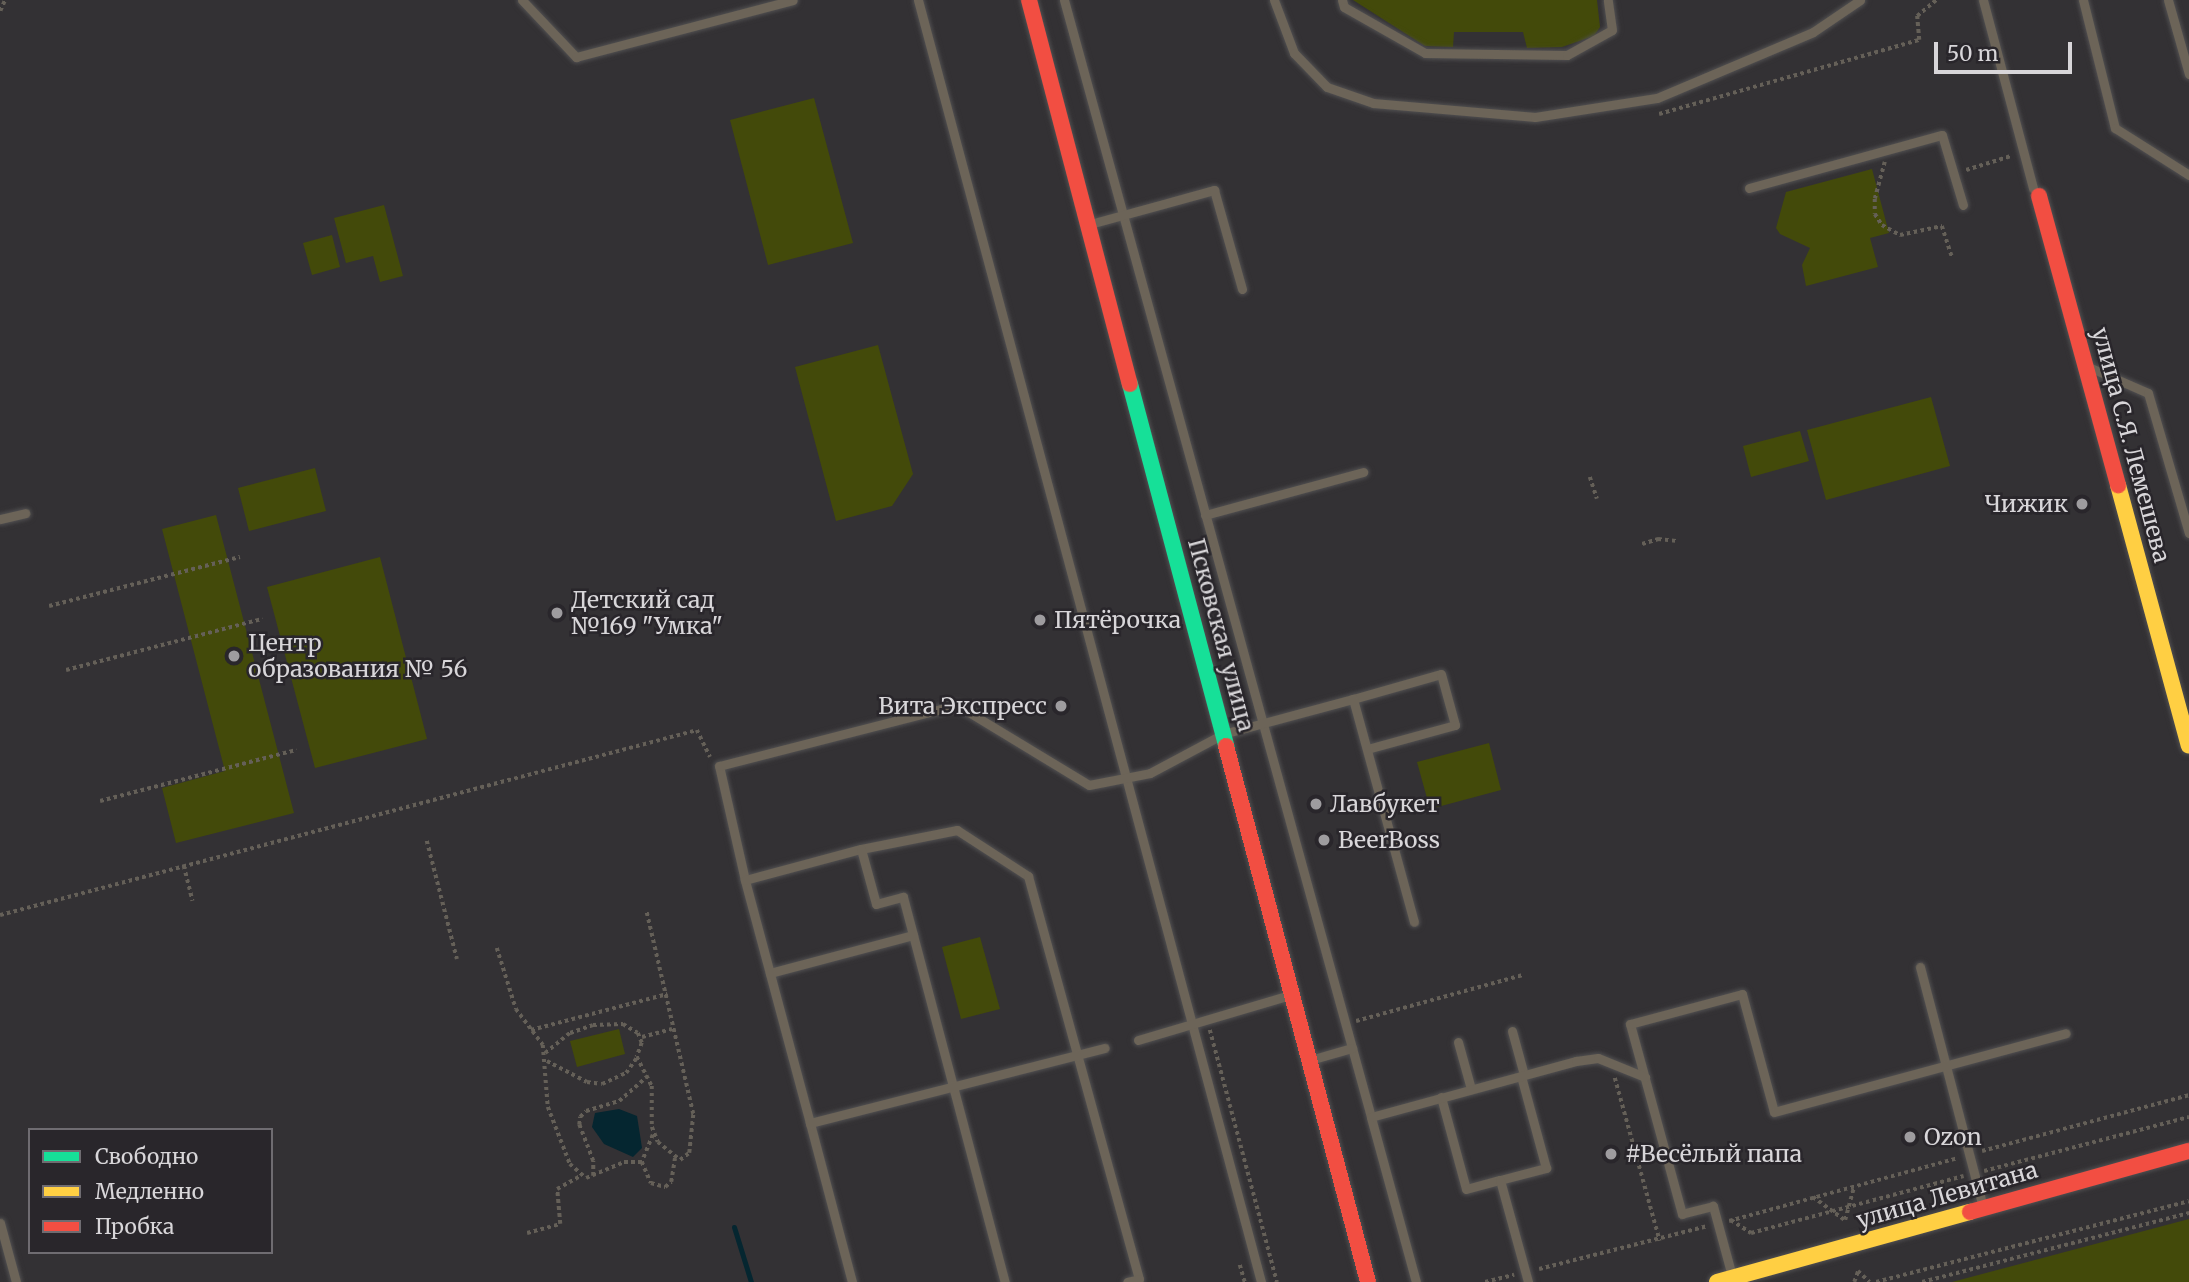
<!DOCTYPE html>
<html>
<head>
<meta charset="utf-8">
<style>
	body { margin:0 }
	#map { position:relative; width:2189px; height:1282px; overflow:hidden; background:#333134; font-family:Merriweather,serif }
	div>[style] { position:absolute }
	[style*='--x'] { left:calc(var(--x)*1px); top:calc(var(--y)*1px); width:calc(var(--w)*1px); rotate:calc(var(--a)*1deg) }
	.green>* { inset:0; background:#434a0a }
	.water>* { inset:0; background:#052630 }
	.stream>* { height:5px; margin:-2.5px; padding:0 2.5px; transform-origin:2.5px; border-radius:2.5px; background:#052630 }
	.path>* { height:3.5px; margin-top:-1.75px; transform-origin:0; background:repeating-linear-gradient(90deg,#656058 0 3.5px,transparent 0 7px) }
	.roads { filter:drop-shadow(0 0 2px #515051) drop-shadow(0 0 2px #515051) }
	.lane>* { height:9px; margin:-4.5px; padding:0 4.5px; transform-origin:4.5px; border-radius:4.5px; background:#6c6458 }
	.fast>* { height:16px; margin:-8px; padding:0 8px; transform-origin:8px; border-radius:8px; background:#16e098 }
	.slow>* { height:16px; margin:-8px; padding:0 8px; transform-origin:8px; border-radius:8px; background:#ffcf43 }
	.jam>* { height:16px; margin:-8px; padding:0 8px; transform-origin:8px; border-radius:8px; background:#f24e42 }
	.dots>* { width:19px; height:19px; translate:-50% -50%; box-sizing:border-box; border:4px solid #29262b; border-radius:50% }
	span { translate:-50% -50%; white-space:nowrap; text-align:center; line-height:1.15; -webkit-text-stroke:5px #29262b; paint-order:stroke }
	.street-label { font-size:23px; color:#d8d6d9 }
	.poi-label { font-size:23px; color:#d8d6d9 }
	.right { translate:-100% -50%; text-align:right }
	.left { translate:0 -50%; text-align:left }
	.legend { position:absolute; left:28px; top:1128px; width:245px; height:126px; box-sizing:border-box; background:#29262b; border:2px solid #6f6c71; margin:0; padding:9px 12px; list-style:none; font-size:21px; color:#d8d6d9 }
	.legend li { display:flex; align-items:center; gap:14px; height:35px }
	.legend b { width:35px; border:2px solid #6f6c71 }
	.scale { position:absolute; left:1934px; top:42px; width:138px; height:32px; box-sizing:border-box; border:4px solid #d8d6d9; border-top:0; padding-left:9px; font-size:21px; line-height:24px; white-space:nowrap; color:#d8d6d9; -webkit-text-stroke:5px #29262b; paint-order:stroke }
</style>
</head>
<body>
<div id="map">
	<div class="green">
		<i style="clip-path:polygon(1353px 0,1597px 0,1600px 27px,1594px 36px,1562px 47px,1527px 48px,1523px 32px,1454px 32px,1453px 47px,1425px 46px)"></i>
		<i style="clip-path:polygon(814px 98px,853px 243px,768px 265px,730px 120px)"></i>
		<i style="clip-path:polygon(1872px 169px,1889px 233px,1870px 238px,1878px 267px,1806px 286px,1802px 265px,1810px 248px,1780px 234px,1776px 228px,1786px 192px)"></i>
		<i style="clip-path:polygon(384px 205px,403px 276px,380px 282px,373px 256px,346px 263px,334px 218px)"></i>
		<i style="clip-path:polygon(332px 235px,340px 267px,312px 275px,303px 243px)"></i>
		<i style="clip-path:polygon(878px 345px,913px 474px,892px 506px,836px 521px,795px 367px)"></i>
		<i style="clip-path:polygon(1931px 397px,1950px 466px,1826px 500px,1807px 430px)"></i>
		<i style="clip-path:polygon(1800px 431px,1809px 461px,1751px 477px,1743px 446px)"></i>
		<i style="clip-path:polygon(315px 468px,326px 511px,249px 531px,238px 488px)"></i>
		<i style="clip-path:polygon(216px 515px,294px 813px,176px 843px,162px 788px,225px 771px,162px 529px)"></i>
		<i style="clip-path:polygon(380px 557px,427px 739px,315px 768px,267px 587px)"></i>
		<i style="clip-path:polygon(1489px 743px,1501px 790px,1430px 809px,1417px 762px)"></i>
		<i style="clip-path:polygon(980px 937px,1000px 1009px,961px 1019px,942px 947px)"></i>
		<i style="clip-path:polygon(619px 1029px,625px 1054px,577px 1067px,570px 1041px)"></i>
		<i style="clip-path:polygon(2189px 1219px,2189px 1282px,1952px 1282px)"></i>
	</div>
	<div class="water">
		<i style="clip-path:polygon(619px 1109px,637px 1116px,642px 1148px,633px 1157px,604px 1144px,592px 1127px,595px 1113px)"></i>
	</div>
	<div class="stream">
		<i style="--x:734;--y:1227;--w:58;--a:72.8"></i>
	</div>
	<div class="path">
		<i style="--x:0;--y:11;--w:12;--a:-66"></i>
		<i style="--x:1659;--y:114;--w:270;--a:-15.9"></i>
		<i style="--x:1919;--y:40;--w:24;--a:-95"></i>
		<i style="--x:1917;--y:16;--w:25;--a:-40"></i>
		<i style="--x:1885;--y:162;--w:38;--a:105"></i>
		<i style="--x:1875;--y:199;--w:15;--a:90"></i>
		<i style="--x:1875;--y:214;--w:13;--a:58"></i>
		<i style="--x:1882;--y:225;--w:21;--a:29"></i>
		<i style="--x:1900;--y:235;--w:43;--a:-12.1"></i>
		<i style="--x:1942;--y:226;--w:32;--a:72"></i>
		<i style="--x:1966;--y:170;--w:47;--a:-17.3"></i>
		<i style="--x:1590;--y:477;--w:23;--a:72"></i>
		<i style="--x:1642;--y:544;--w:17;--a:-17"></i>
		<i style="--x:1658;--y:539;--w:18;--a:6"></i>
		<i style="--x:49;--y:606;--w:197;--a:-14.4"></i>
		<i style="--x:66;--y:670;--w:203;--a:-14.6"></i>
		<i style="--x:100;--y:801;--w:203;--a:-14.6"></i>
		<i style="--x:427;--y:841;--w:122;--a:75.7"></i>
		<i style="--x:184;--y:866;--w:36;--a:76"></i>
		<i style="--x:0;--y:915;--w:721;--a:-14.86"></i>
		<i style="--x:697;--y:730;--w:30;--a:64"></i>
		<i style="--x:497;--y:948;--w:64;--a:72.7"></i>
		<i style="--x:516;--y:1009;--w:45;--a:53.1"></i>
		<i style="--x:543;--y:1045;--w:62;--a:85.4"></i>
		<i style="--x:548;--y:1107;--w:61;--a:68.9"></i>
		<i style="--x:570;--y:1164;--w:21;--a:41"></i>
		<i style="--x:586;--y:1178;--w:41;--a:-22.8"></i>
		<i style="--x:624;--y:1162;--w:18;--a:0"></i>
		<i style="--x:1356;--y:1021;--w:173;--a:-15.4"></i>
		<i style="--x:531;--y:1030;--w:141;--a:-14.8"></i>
		<i style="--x:1210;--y:1030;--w:261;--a:75.1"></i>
		<i style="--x:642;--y:1037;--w:31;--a:-15"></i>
		<i style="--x:545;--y:1053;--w:32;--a:-39"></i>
		<i style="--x:570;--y:1033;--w:24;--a:-19"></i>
		<i style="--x:593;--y:1025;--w:30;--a:-2"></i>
		<i style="--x:623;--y:1024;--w:17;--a:31"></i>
		<i style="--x:638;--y:1033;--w:11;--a:68"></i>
		<i style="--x:642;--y:1043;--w:15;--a:110"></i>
		<i style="--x:637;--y:1057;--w:33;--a:63"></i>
		<i style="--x:652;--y:1086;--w:41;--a:90"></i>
		<i style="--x:652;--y:1127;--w:16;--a:68"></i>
		<i style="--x:658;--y:1142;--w:28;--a:39"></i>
		<i style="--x:680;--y:1160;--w:11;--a:-38"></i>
		<i style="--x:689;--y:1153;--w:39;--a:-84"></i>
		<i style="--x:693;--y:1114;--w:209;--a:-103"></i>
		<i style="--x:547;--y:1061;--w:45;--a:27.7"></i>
		<i style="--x:587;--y:1082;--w:15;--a:8"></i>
		<i style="--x:602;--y:1084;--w:26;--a:-25"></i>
		<i style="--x:626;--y:1073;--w:19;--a:-55"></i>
		<i style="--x:1615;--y:1078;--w:169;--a:74.6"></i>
		<i style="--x:653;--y:1135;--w:29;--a:112"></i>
		<i style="--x:642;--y:1162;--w:23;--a:67"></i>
		<i style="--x:651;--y:1183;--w:15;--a:16"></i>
		<i style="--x:665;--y:1187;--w:8;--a:-40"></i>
		<i style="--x:671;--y:1182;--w:24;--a:-81"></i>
		<i style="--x:1982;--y:1151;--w:214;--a:-15.1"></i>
		<i style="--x:1984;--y:1171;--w:212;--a:-14.8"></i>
		<i style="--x:593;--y:1176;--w:15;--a:-90"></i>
		<i style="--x:593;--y:1161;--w:39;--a:-111"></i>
		<i style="--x:579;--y:1125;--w:8;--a:-83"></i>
		<i style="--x:580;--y:1117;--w:8;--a:-45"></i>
		<i style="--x:586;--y:1111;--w:34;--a:-17"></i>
		<i style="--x:619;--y:1101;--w:38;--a:-41"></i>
		<i style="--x:1813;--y:1197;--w:39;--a:36"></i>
		<i style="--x:1845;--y:1220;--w:35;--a:-75"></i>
		<i style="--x:1731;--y:1220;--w:24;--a:33"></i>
		<i style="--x:1751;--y:1233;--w:220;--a:-15"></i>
		<i style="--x:1729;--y:1221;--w:237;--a:-15.4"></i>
		<i style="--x:527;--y:1233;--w:34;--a:-15"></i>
		<i style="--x:560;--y:1224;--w:35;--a:-95"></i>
		<i style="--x:557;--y:1189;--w:26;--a:-29"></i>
		<i style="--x:1240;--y:1265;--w:18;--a:74"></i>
		<i style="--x:1539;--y:1269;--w:174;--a:-14.3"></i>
		<i style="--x:1485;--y:1282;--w:30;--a:-14"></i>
		<i style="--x:1854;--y:1282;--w:12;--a:-70"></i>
		<i style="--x:1858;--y:1271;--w:16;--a:43"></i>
		<i style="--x:1876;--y:1282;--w:323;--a:-14.5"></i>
		<i style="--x:1922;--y:1282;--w:276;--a:-14.5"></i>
	</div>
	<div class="roads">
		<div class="lane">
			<i style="--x:522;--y:0;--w:79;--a:46.5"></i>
			<i style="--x:576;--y:57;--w:224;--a:-14.7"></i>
			<i style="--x:918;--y:0;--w:1327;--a:75.02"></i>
			<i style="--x:1064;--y:0;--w:1158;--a:74.63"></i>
			<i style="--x:1274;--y:0;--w:57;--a:69.3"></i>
			<i style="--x:1294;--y:53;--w:47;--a:45.9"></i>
			<i style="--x:1327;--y:87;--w:49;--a:19.2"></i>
			<i style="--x:1373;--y:103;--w:163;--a:4.9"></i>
			<i style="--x:1535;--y:117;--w:123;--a:-8.9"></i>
			<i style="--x:1657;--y:98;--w:169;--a:-22.9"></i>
			<i style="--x:1813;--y:32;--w:57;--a:-34.2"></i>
			<i style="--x:1342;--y:0;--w:7;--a:74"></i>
			<i style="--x:1344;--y:7;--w:93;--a:29.6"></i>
			<i style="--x:1425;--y:53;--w:142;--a:0.8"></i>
			<i style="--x:1567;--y:55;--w:51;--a:-29.1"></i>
			<i style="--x:1612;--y:30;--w:30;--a:-98"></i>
			<i style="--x:1983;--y:0;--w:195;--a:75.1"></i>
			<i style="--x:2083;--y:0;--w:132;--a:76"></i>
			<i style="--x:2115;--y:128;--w:88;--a:32.4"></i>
			<i style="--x:2168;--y:0;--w:77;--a:74.2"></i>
			<i style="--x:1749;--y:188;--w:200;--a:-15.4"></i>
			<i style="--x:1942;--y:135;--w:73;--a:73.3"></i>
			<i style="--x:1090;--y:224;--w:129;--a:-15.3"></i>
			<i style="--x:1214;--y:190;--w:103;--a:74.2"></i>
			<i style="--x:2091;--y:368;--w:62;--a:23.7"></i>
			<i style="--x:2148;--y:393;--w:146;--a:73.7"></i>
			<i style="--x:1205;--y:515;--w:164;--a:-15.2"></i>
			<i style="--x:0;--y:519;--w:26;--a:-13"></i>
			<i style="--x:1353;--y:699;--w:91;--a:-15.9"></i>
			<i style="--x:1441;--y:674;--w:53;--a:74.6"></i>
			<i style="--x:1455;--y:725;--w:91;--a:164.7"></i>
			<i style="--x:861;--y:849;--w:98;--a:-11.2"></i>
			<i style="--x:957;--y:830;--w:85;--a:32.9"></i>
			<i style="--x:1028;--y:876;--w:418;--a:74.6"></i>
			<i style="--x:1139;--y:1279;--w:12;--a:166"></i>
			<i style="--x:745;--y:880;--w:117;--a:-102.8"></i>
			<i style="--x:719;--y:766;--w:246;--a:-14.4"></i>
			<i style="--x:957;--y:705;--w:154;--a:31.2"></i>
			<i style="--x:1089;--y:785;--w:62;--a:-11.1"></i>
			<i style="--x:1150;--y:773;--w:83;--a:-28.1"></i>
			<i style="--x:1223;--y:734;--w:135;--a:-15.1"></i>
			<i style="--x:1353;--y:699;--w:231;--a:74.7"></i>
			<i style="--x:1920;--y:967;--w:248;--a:75.3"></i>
			<i style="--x:770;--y:973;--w:148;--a:-14.9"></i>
			<i style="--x:1512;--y:1031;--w:46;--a:74.7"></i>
			<i style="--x:1138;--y:1040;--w:159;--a:-16.5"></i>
			<i style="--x:1458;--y:1042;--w:49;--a:74.5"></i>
			<i style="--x:1310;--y:1060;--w:44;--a:-15.9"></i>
			<i style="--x:1441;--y:1097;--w:95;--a:74.8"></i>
			<i style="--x:1466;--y:1189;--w:35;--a:-15"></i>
			<i style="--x:1500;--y:1180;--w:48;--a:-14.6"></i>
			<i style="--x:1546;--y:1168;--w:95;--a:-105.2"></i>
			<i style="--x:810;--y:1123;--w:252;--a:-105"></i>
			<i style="--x:745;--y:880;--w:120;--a:-15"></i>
			<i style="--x:861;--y:849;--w:57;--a:74.7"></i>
			<i style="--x:876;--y:904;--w:28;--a:-15"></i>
			<i style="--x:903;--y:897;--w:398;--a:75.2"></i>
			<i style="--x:1500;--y:1180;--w:106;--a:74.6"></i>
			<i style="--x:0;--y:1223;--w:61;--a:74.8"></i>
			<i style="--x:1732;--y:1276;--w:73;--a:-105.2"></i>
			<i style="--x:1713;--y:1206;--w:32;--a:166"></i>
			<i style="--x:1682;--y:1214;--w:197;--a:-105.3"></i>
			<i style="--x:1630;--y:1024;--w:116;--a:-15"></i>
			<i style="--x:1742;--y:994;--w:122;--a:74.8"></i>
			<i style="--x:1774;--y:1112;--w:302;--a:-15.1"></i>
			<i style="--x:852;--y:1282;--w:164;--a:-104.8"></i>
			<i style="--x:810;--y:1123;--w:304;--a:-14.3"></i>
			<i style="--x:1416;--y:1282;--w:171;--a:-105.3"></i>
			<i style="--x:1371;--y:1117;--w:213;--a:-15.3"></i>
			<i style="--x:1576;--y:1061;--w:22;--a:-8"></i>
			<i style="--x:1598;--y:1058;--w:51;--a:22"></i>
		</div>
		<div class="fast">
			<i style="--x:1130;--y:384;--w:375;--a:75.1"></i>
		</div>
		<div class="slow">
			<i style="--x:2118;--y:485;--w:270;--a:74.8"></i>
			<i style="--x:1717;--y:1282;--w:263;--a:-15.5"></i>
		</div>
		<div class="jam">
			<i style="--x:1029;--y:0;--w:397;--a:75.3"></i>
			<i style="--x:2039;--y:196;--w:300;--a:74.7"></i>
			<i style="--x:1226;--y:746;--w:554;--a:75.16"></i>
			<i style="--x:1970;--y:1212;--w:227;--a:-15.6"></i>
		</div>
	</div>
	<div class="dots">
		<i style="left:2082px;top:504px;background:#9e9c9f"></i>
		<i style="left:557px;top:613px;background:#9e9c9f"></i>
		<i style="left:1040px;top:620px;background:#9e9c9f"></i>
		<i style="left:234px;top:656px;background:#9e9c9f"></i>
		<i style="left:1061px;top:706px;background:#9e9c9f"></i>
		<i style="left:1316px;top:804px;background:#9e9c9f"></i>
		<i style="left:1324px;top:840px;background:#9e9c9f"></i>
		<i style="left:1910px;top:1137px;background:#9e9c9f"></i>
		<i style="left:1611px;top:1154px;background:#9e9c9f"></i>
	</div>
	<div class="street-label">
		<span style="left:2131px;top:445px;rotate:75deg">улица С.Я. Лемешева</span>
		<span style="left:1221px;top:635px;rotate:75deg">Псковская улица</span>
		<span style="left:1947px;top:1195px;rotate:-16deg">улица Левитана</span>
	</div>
	<div class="poi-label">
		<span class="right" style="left:2068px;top:504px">Чижик</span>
		<span class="left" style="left:571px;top:613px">Детский сад<br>№169 "Умка"</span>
		<span class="left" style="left:1054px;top:620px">Пятёрочка</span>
		<span class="left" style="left:248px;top:656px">Центр<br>образования № 56</span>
		<span class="right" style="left:1047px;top:706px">Вита Экспресс</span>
		<span class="left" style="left:1330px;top:804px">Лавбукет</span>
		<span class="left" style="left:1338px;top:840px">BeerBoss</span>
		<span class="left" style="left:1924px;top:1137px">Ozon</span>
		<span class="left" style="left:1625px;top:1154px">#Весёлый папа</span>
	</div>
	<ul class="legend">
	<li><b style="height:9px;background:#16e098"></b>Свободно</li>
	<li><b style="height:9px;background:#ffcf43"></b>Медленно</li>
	<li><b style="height:9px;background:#f24e42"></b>Пробка</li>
	</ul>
	<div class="scale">50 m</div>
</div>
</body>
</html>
